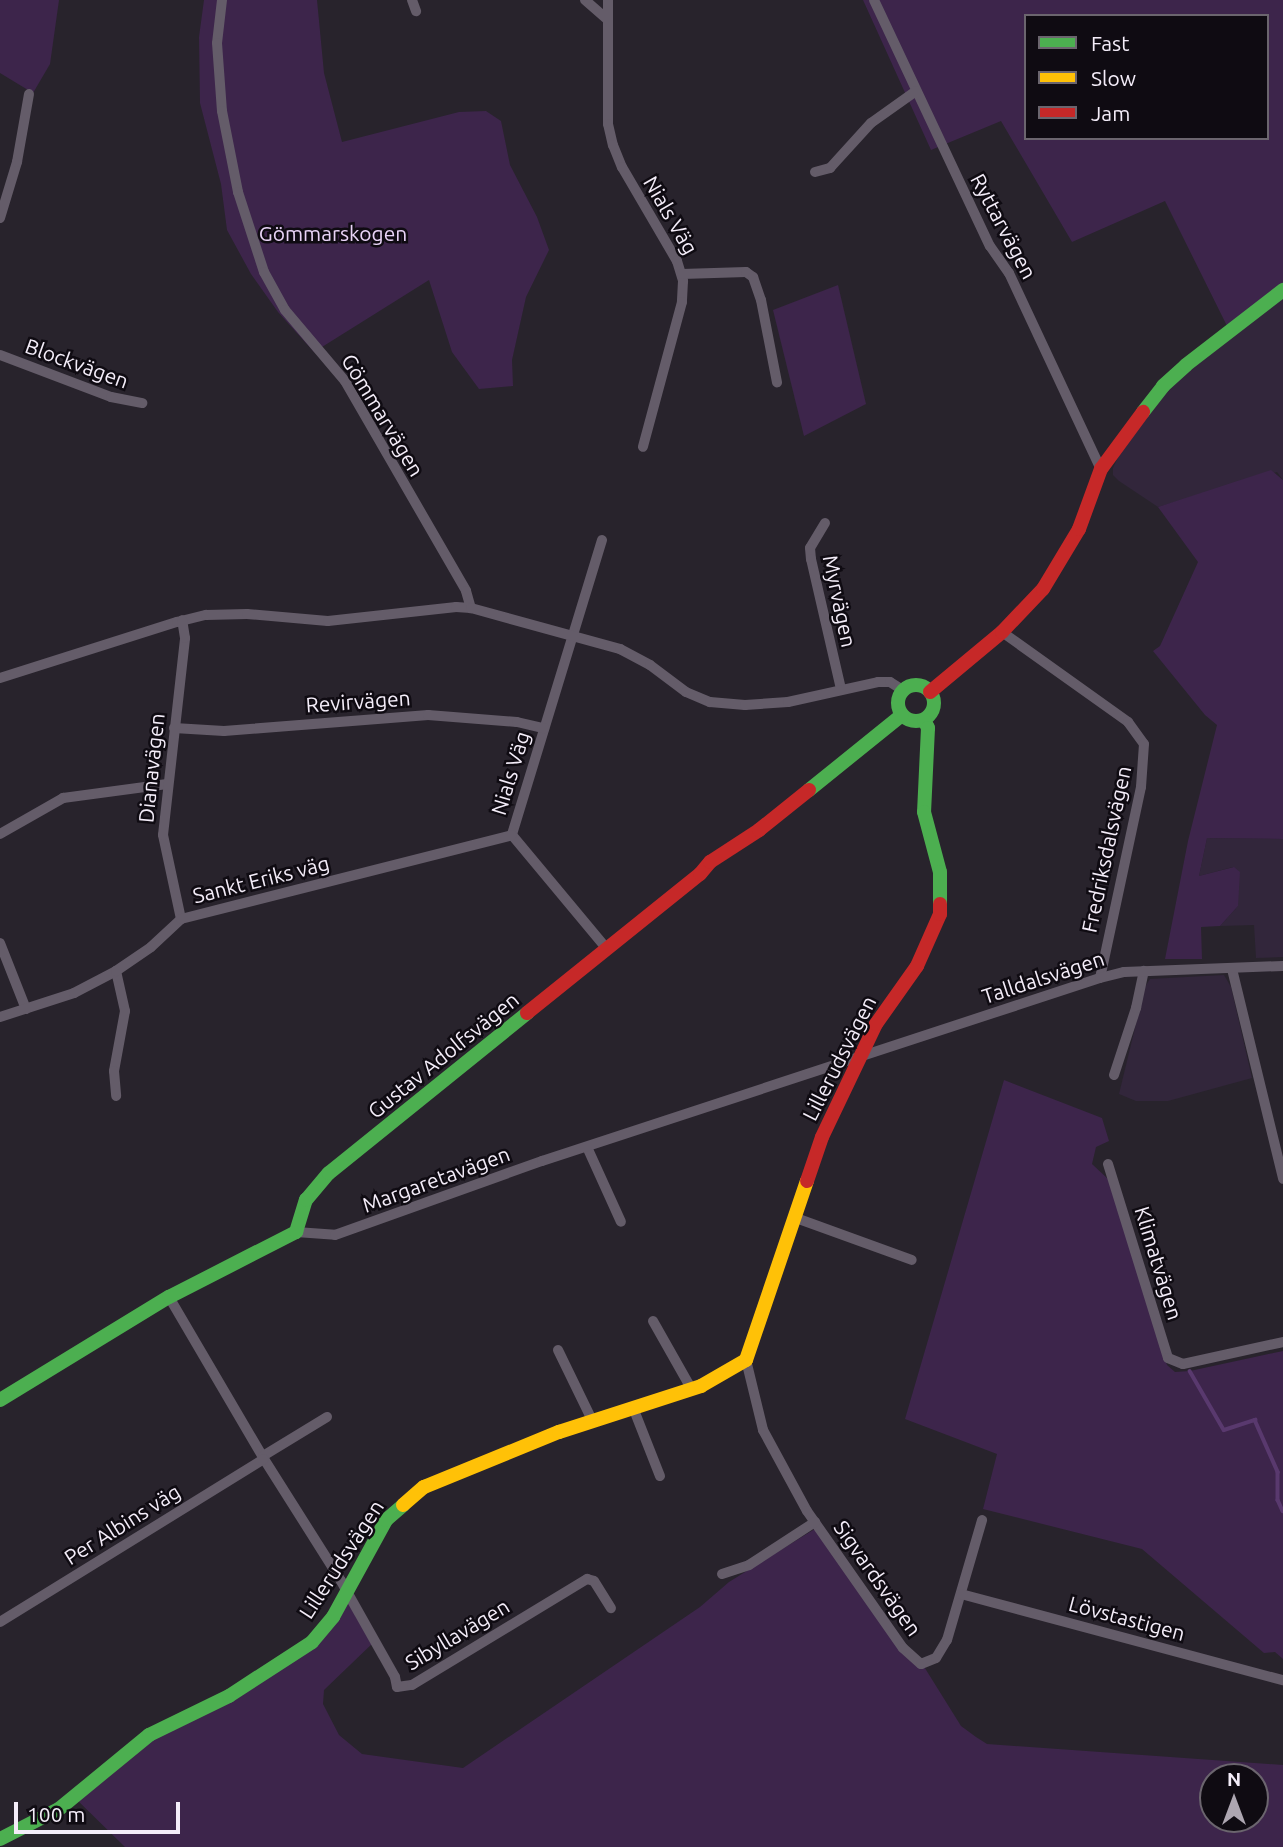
<!DOCTYPE html>
<html>
<head>
<meta charset="utf-8">
<style>
	body { margin:0 }
	#map { position:relative; width:1283px; height:1847px; overflow:hidden; background:#28232c; font-family:Ubuntu,sans-serif }
	div>[style] { position:absolute }
	[style*='--x'] { left:calc(var(--x)*1px); top:calc(var(--y)*1px); width:calc(var(--w)*1px); rotate:calc(var(--a)*1deg) }
	.built>* { inset:0; background:#32263b }
	.green>* { inset:0; background:#3d254b }
	.stream>* { height:3.5px; margin:-1.75px; padding:0 1.75px; transform-origin:1.75px; border-radius:1.75px; background:#59396e }
	.street>* { height:10px; margin:-5px; padding:0 5px; transform-origin:5px; border-radius:5px; background:#645c69 }
	.fast>* { height:14px; margin:-7px; padding:0 7px; transform-origin:7px; border-radius:7px; background:#4caf50 }
	.fast>.ring { margin:-7px; padding:0; box-sizing:content-box; background:none; border:14px solid #4caf50; border-radius:50% }
	.slow>* { height:14px; margin:-7px; padding:0 7px; transform-origin:7px; border-radius:7px; background:#ffc107 }
	.jam>* { height:14px; margin:-7px; padding:0 7px; transform-origin:7px; border-radius:7px; background:#c62828 }
	span { translate:-50% -50%; white-space:nowrap; text-align:center; line-height:1.15; -webkit-text-stroke:5px #0f0b12; paint-order:stroke }
	.street-label { font-size:21px; color:#f4edf9 }
	.park-label { font-size:21px; color:#e9d4f7 }
	.legend { position:absolute; left:1024px; top:14px; width:245px; height:126px; box-sizing:border-box; background:#0f0b12; border:2px solid #6b656e; margin:0; padding:9px 12px; list-style:none; font-size:21px; color:#f4edf9 }
	.legend li { display:flex; align-items:center; gap:14px; height:35px }
	.legend b { width:35px; border:2px solid #6b656e }
	.north { position:absolute; left:1199px; top:1763px; width:70px; height:70px; box-sizing:border-box; background:#0f0b12; border:2px solid #6b656e; border-radius:50%; rotate:0deg; font-size:19px; font-weight:700; line-height:28px; text-align:center; color:#f4edf9 }
	.north::after { content:''; display:block; margin:auto; width:24px; height:32px; background:#ada6b1; clip-path:polygon(50% 0,100% 100%,50% 72%,0 100%) }
	.scale { position:absolute; left:14px; top:1802px; width:166px; height:32px; box-sizing:border-box; border:4px solid #f4edf9; border-top:0; padding-left:9px; font-size:21px; line-height:24px; white-space:nowrap; color:#f4edf9; -webkit-text-stroke:5px #0f0b12; paint-order:stroke }
</style>
</head>
<body>
<div id="map">
	<div class="built">
		<i style="clip-path:polygon(1283px 290px,1283px 480px,1277px 472px,1158px 507px,1119px 481px,1113px 475px,1113px 468px,1121px 451px,1176px 380px)"></i>
		<i style="clip-path:polygon(1207px 838px,1283px 839px,1283px 957px,1256px 958px,1254px 925px,1220px 926px,1238px 906px,1233px 867px,1199px 876px)"></i>
		<i style="clip-path:polygon(1224px 975px,1231px 987px,1252px 1078px,1168px 1101px,1136px 1101px,1119px 1094px,1145px 987px,1150px 979px)"></i>
	</div>
	<div class="green">
		<i style="clip-path:polygon(0 0,59px 0,50px 64px,33px 93px,0 73px)"></i>
		<i style="clip-path:polygon(204px 0,317px 0,324px 73px,342px 142px,459px 112px,486px 111px,501px 121px,510px 165px,537px 217px,549px 250px,526px 297px,512px 360px,513px 386px,479px 389px,452px 352px,429px 280px,314px 352px,278px 312px,251px 274px,227px 230px,221px 184px,200px 103px,199px 37px)"></i>
		<i style="clip-path:polygon(evenodd,863px 0,1283px 0,1283px 290px,1230px 332px,1165px 201px,1072px 242px,1001px 121px,931px 150px,863px 0,1026px 16px,1267px 16px,1267px 138px,1026px 138px,1026px 16px)"></i>
		<i style="clip-path:polygon(838px 285px,866px 404px,804px 436px,773px 310px)"></i>
		<i style="clip-path:polygon(1271px 470px,1283px 480px,1283px 839px,1207px 838px,1199px 876px,1234px 867px,1240px 872px,1238px 906px,1220px 926px,1201px 927px,1202px 959px,1165px 959px,1188px 841px,1217px 725px,1205px 715px,1153px 651px,1160px 646px,1198px 562px,1158px 507px)"></i>
		<i style="clip-path:polygon(1004px 1080px,1102px 1118px,1109px 1141px,1096px 1147px,1092px 1164px,1108px 1179px,1167px 1365px,1175px 1372px,1190px 1371px,1283px 1351px,1283px 1659px,1275px 1652px,1264px 1653px,1142px 1549px,983px 1509px,997px 1454px,905px 1419px)"></i>
		<i style="clip-path:polygon(evenodd,818px 1527px,903px 1648px,923px 1665px,961px 1726px,976px 1737px,987px 1744px,1283px 1765px,1283px 1847px,125px 1847px,74px 1797px,112px 1762px,292px 1656px,345px 1597px,375px 1641px,324px 1690px,323px 1704px,339px 1735px,362px 1754px,463px 1768px,700px 1607px,729px 1582px,818px 1527px,1213px 1777px,1255px 1777px,1255px 1819px,1213px 1819px,1213px 1777px)"></i>
	</div>
	<div class="stream">
		<i style="--x:1190;--y:1371;--w:68;--a:60"></i>
		<i style="--x:1224;--y:1430;--w:33;--a:-18"></i>
		<i style="--x:1255;--y:1420;--w:57;--a:66.1"></i>
		<i style="--x:1278;--y:1472;--w:28;--a:90"></i>
		<i style="--x:1278;--y:1500;--w:12;--a:66"></i>
	</div>
	<div class="street">
		<i style="--x:222;--y:0;--w:43;--a:96.6"></i>
		<i style="--x:217;--y:43;--w:68;--a:85.8"></i>
		<i style="--x:222;--y:111;--w:83;--a:78.8"></i>
		<i style="--x:238;--y:192;--w:84;--a:72"></i>
		<i style="--x:264;--y:272;--w:43;--a:61.1"></i>
		<i style="--x:285;--y:310;--w:93;--a:49.8"></i>
		<i style="--x:345;--y:381;--w:242;--a:60"></i>
		<i style="--x:466;--y:591;--w:18;--a:74"></i>
		<i style="--x:412;--y:0;--w:12;--a:70"></i>
		<i style="--x:585;--y:0;--w:30;--a:41"></i>
		<i style="--x:608;--y:0;--w:124;--a:90"></i>
		<i style="--x:608;--y:124;--w:22;--a:77"></i>
		<i style="--x:613;--y:145;--w:24;--a:68"></i>
		<i style="--x:622;--y:167;--w:109;--a:59.7"></i>
		<i style="--x:677;--y:261;--w:21;--a:73"></i>
		<i style="--x:683;--y:281;--w:21;--a:93"></i>
		<i style="--x:682;--y:302;--w:150;--a:105.1"></i>
		<i style="--x:874;--y:0;--w:272;--a:64.8"></i>
		<i style="--x:990;--y:246;--w:33;--a:55"></i>
		<i style="--x:1009;--y:273;--w:217;--a:64.9"></i>
		<i style="--x:815;--y:172;--w:16;--a:-15"></i>
		<i style="--x:830;--y:168;--w:61;--a:-47.7"></i>
		<i style="--x:871;--y:123;--w:55;--a:-35.4"></i>
		<i style="--x:0;--y:218;--w:59;--a:-73.1"></i>
		<i style="--x:17;--y:162;--w:69;--a:-80"></i>
		<i style="--x:682;--y:274;--w:64;--a:-1.8"></i>
		<i style="--x:746;--y:272;--w:9;--a:36"></i>
		<i style="--x:753;--y:277;--w:24;--a:71"></i>
		<i style="--x:761;--y:300;--w:84;--a:79"></i>
		<i style="--x:0;--y:355;--w:119;--a:20.7"></i>
		<i style="--x:111;--y:397;--w:32;--a:11"></i>
		<i style="--x:825;--y:523;--w:29;--a:121"></i>
		<i style="--x:810;--y:548;--w:11;--a:85"></i>
		<i style="--x:811;--y:559;--w:133;--a:77"></i>
		<i style="--x:602;--y:540;--w:308;--a:107"></i>
		<i style="--x:512;--y:835;--w:148;--a:50.2"></i>
		<i style="--x:1002;--y:632;--w:155;--a:35.5"></i>
		<i style="--x:1128;--y:722;--w:27;--a:54"></i>
		<i style="--x:1144;--y:744;--w:43;--a:94"></i>
		<i style="--x:1141;--y:787;--w:195;--a:102.1"></i>
		<i style="--x:0;--y:678;--w:186;--a:-17.6"></i>
		<i style="--x:177;--y:622;--w:30;--a:-14"></i>
		<i style="--x:206;--y:615;--w:41;--a:-1.4"></i>
		<i style="--x:247;--y:614;--w:81;--a:4.9"></i>
		<i style="--x:328;--y:621;--w:129;--a:-6.2"></i>
		<i style="--x:456;--y:607;--w:15;--a:4"></i>
		<i style="--x:471;--y:608;--w:155;--a:15.4"></i>
		<i style="--x:620;--y:649;--w:34;--a:28"></i>
		<i style="--x:650;--y:665;--w:45;--a:36.9"></i>
		<i style="--x:686;--y:692;--w:26;--a:23"></i>
		<i style="--x:710;--y:702;--w:35;--a:5"></i>
		<i style="--x:745;--y:705;--w:43;--a:-4"></i>
		<i style="--x:788;--y:702;--w:92;--a:-12.5"></i>
		<i style="--x:878;--y:682;--w:12;--a:0"></i>
		<i style="--x:890;--y:682;--w:15;--a:32"></i>
		<i style="--x:174;--y:728;--w:50;--a:3.4"></i>
		<i style="--x:224;--y:731;--w:205;--a:-4.5"></i>
		<i style="--x:428;--y:715;--w:89;--a:4.5"></i>
		<i style="--x:517;--y:722;--w:28;--a:13"></i>
		<i style="--x:0;--y:834;--w:73;--a:-29.7"></i>
		<i style="--x:63;--y:798;--w:105;--a:-7.7"></i>
		<i style="--x:181;--y:919;--w:86;--a:-102.1"></i>
		<i style="--x:163;--y:835;--w:198;--a:-83.6"></i>
		<i style="--x:185;--y:638;--w:18;--a:-99"></i>
		<i style="--x:0;--y:943;--w:71;--a:68.5"></i>
		<i style="--x:1232;--y:969;--w:216;--a:76.3"></i>
		<i style="--x:116;--y:971;--w:41;--a:77.3"></i>
		<i style="--x:125;--y:1011;--w:61;--a:100.4"></i>
		<i style="--x:114;--y:1071;--w:25;--a:85"></i>
		<i style="--x:0;--y:1017;--w:78;--a:-18"></i>
		<i style="--x:74;--y:993;--w:47;--a:-27.6"></i>
		<i style="--x:116;--y:971;--w:42;--a:-34.4"></i>
		<i style="--x:151;--y:947;--w:41;--a:-43"></i>
		<i style="--x:181;--y:919;--w:341;--a:-14.2"></i>
		<i style="--x:1114;--y:1075;--w:71;--a:-71.8"></i>
		<i style="--x:1136;--y:1008;--w:38;--a:-78"></i>
		<i style="--x:587;--y:1147;--w:82;--a:65.6"></i>
		<i style="--x:1108;--y:1164;--w:203;--a:72.8"></i>
		<i style="--x:1168;--y:1358;--w:16;--a:22"></i>
		<i style="--x:1183;--y:1364;--w:102;--a:-12.4"></i>
		<i style="--x:796;--y:1218;--w:123;--a:19.9"></i>
		<i style="--x:296;--y:1232;--w:39;--a:4"></i>
		<i style="--x:335;--y:1235;--w:220;--a:-19.7"></i>
		<i style="--x:542;--y:1161;--w:587;--a:-18.16"></i>
		<i style="--x:1100;--y:978;--w:25;--a:-14"></i>
		<i style="--x:1124;--y:972;--w:159;--a:-2.2"></i>
		<i style="--x:169;--y:1297;--w:188;--a:59.6"></i>
		<i style="--x:264;--y:1459;--w:144;--a:57.7"></i>
		<i style="--x:341;--y:1581;--w:110;--a:60.6"></i>
		<i style="--x:395;--y:1677;--w:10;--a:79"></i>
		<i style="--x:397;--y:1687;--w:15;--a:-8"></i>
		<i style="--x:412;--y:1685;--w:205;--a:-31.2"></i>
		<i style="--x:587;--y:1579;--w:7;--a:16"></i>
		<i style="--x:594;--y:1581;--w:32;--a:58"></i>
		<i style="--x:653;--y:1321;--w:79;--a:60.5"></i>
		<i style="--x:558;--y:1350;--w:78;--a:64.1"></i>
		<i style="--x:746;--y:1360;--w:72;--a:76.3"></i>
		<i style="--x:763;--y:1430;--w:92;--a:61.5"></i>
		<i style="--x:807;--y:1511;--w:167;--a:55"></i>
		<i style="--x:903;--y:1648;--w:24;--a:42"></i>
		<i style="--x:921;--y:1664;--w:16;--a:-22"></i>
		<i style="--x:936;--y:1658;--w:21;--a:-59"></i>
		<i style="--x:947;--y:1640;--w:125;--a:-73.7"></i>
		<i style="--x:634;--y:1410;--w:71;--a:68.5"></i>
		<i style="--x:263;--y:1456;--w:75;--a:-31.4"></i>
		<i style="--x:722;--y:1574;--w:28;--a:-18"></i>
		<i style="--x:749;--y:1565;--w:79;--a:-33.1"></i>
		<i style="--x:961;--y:1594;--w:333;--a:15"></i>
		<i style="--x:0;--y:1622;--w:310;--a:-31.7"></i>
	</div>
	<div class="fast">
		<i style="--x:1143;--y:412;--w:33;--a:-52"></i>
		<i style="--x:1163;--y:386;--w:31;--a:-42"></i>
		<i style="--x:1186;--y:365;--w:123;--a:-37.7"></i>
		<i class="ring" style="left:898px;top:685px;width:22px;height:22px"></i>
		<i style="--x:924;--y:720;--w:9;--a:63"></i>
		<i style="--x:928;--y:728;--w:84;--a:92.7"></i>
		<i style="--x:924;--y:812;--w:62;--a:75.1"></i>
		<i style="--x:940;--y:872;--w:32;--a:90"></i>
		<i style="--x:809;--y:790;--w:119;--a:-38.9"></i>
		<i style="--x:0;--y:1400;--w:198;--a:-31.4"></i>
		<i style="--x:169;--y:1297;--w:143;--a:-27.1"></i>
		<i style="--x:296;--y:1232;--w:34;--a:-73"></i>
		<i style="--x:306;--y:1200;--w:35;--a:-50"></i>
		<i style="--x:329;--y:1173;--w:255;--a:-38.9"></i>
		<i style="--x:0;--y:1839;--w:66;--a:-27"></i>
		<i style="--x:59;--y:1809;--w:117;--a:-39.4"></i>
		<i style="--x:149;--y:1735;--w:89;--a:-26"></i>
		<i style="--x:229;--y:1696;--w:99;--a:-33"></i>
		<i style="--x:312;--y:1642;--w:33;--a:-50"></i>
		<i style="--x:333;--y:1617;--w:111;--a:-61.3"></i>
		<i style="--x:386;--y:1520;--w:23;--a:-41"></i>
	</div>
	<div class="slow">
		<i style="--x:403;--y:1505;--w:28;--a:-41"></i>
		<i style="--x:424;--y:1487;--w:146;--a:-22.2"></i>
		<i style="--x:559;--y:1432;--w:149;--a:-17.9"></i>
		<i style="--x:701;--y:1386;--w:52;--a:-30"></i>
		<i style="--x:746;--y:1360;--w:189;--a:-71.2"></i>
	</div>
	<div class="jam">
		<i style="--x:930;--y:692;--w:94;--a:-39.8"></i>
		<i style="--x:1002;--y:632;--w:59;--a:-46.4"></i>
		<i style="--x:1043;--y:589;--w:70;--a:-59"></i>
		<i style="--x:1079;--y:529;--w:64;--a:-69.9"></i>
		<i style="--x:1101;--y:469;--w:71;--a:-53.6"></i>
		<i style="--x:527;--y:1013;--w:222;--a:-38.8"></i>
		<i style="--x:700;--y:874;--w:16;--a:-50"></i>
		<i style="--x:710;--y:862;--w:59;--a:-33.1"></i>
		<i style="--x:759;--y:830;--w:64;--a:-38.7"></i>
		<i style="--x:807;--y:1181;--w:46;--a:-71.2"></i>
		<i style="--x:822;--y:1137;--w:125;--a:-64.5"></i>
		<i style="--x:876;--y:1024;--w:71;--a:-54.7"></i>
		<i style="--x:917;--y:966;--w:57;--a:-66.1"></i>
		<i style="--x:940;--y:914;--w:10;--a:-90"></i>
	</div>
	<div class="street-label">
		<span style="left:671px;top:215px;rotate:60deg">Nials Väg</span>
		<span style="left:1004px;top:226px;rotate:62deg">Ryttarvägen</span>
		<span style="left:77px;top:363px;rotate:20deg">Blockvägen</span>
		<span style="left:383px;top:415px;rotate:59deg">Gömmarvägen</span>
		<span style="left:840px;top:601px;rotate:78deg">Myrvägen</span>
		<span style="left:358px;top:701px;rotate:-4deg">Revirvägen</span>
		<span style="left:151px;top:768px;rotate:-84deg">Dianavägen</span>
		<span style="left:510px;top:773px;rotate:-73deg">Nials Väg</span>
		<span style="left:1106px;top:849px;rotate:-78deg">Fredriksdalsvägen</span>
		<span style="left:261px;top:879px;rotate:-14deg">Sankt Eriks väg</span>
		<span style="left:1043px;top:977px;rotate:-18deg">Talldalsvägen</span>
		<span style="left:443px;top:1055px;rotate:-39deg">Gustav Adolfsvägen</span>
		<span style="left:839px;top:1058px;rotate:-63deg">Lillerudsvägen</span>
		<span style="left:436px;top:1179px;rotate:-20deg">Margaretavägen</span>
		<span style="left:1159px;top:1263px;rotate:73deg">Klimatvägen</span>
		<span style="left:122px;top:1524px;rotate:-32deg">Per Albins väg</span>
		<span style="left:341px;top:1559px;rotate:-57deg">Lillerudsvägen</span>
		<span style="left:878px;top:1578px;rotate:55deg">Sigvardsvägen</span>
		<span style="left:1127px;top:1618px;rotate:15deg">Lövstastigen</span>
		<span style="left:457px;top:1634px;rotate:-31deg">Sibyllavägen</span>
	</div>
	<div class="park-label">
		<span style="left:333px;top:233px">Gömmarskogen</span>
	</div>
	<ul class="legend">
	<li><b style="height:9px;background:#4caf50"></b>Fast</li>
	<li><b style="height:9px;background:#ffc107"></b>Slow</li>
	<li><b style="height:9px;background:#c62828"></b>Jam</li>
	</ul>
	<div class="north">N</div>
	<div class="scale">100 m</div>
</div>
</body>
</html>
